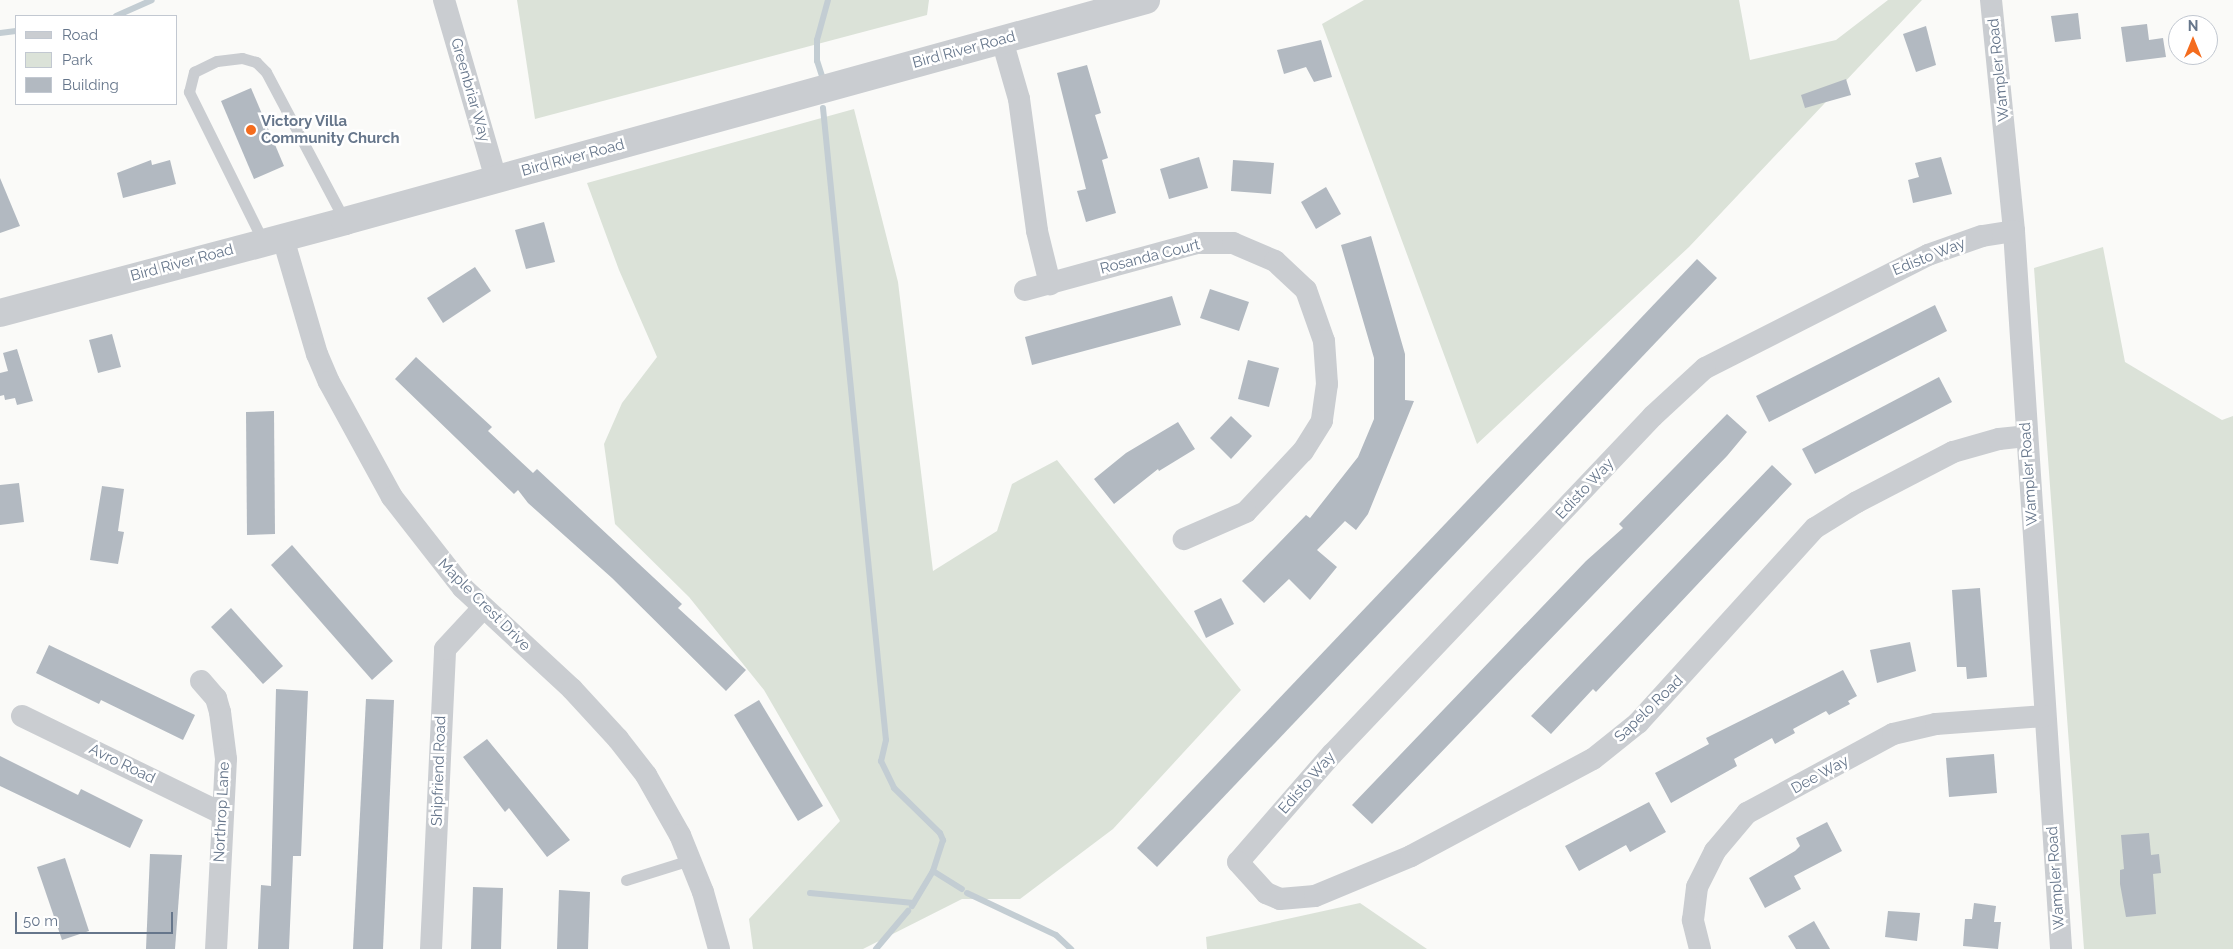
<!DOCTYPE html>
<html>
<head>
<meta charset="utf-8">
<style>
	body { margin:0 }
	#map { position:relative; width:2233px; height:949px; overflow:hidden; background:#fafaf8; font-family:Raleway,sans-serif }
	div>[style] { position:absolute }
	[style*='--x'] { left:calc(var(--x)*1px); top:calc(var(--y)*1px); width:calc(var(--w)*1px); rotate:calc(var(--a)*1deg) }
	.green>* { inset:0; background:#dbe2d8 }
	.stream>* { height:6px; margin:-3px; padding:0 3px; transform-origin:3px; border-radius:3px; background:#c3cdd3 }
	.building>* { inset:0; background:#b2b9c1 }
	.service>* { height:11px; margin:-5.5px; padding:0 5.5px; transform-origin:5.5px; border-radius:5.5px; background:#cacdd1 }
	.minor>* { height:22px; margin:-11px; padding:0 11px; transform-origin:11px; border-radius:11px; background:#cacdd1 }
	.tertiary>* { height:28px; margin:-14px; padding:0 14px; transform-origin:14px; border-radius:14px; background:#cacdd1 }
	.dots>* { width:14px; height:14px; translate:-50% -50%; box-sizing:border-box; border:2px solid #fff; border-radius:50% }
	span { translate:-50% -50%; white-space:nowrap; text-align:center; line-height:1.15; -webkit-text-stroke:5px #fff; paint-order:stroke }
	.street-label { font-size:15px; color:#66768b }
	.poi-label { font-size:15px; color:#66768b; font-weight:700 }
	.left { translate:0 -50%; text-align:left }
	.legend { position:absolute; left:15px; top:15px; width:162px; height:90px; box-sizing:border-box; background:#fff; border:1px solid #c2c8d1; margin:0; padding:6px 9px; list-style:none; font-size:15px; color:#66768b }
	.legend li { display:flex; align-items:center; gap:10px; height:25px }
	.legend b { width:25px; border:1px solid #c2c8d1 }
	.north { position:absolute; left:2168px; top:15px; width:50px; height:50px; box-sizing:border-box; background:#fff; border:1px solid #c2c8d1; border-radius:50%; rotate:0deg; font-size:14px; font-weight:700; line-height:20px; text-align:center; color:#66768b }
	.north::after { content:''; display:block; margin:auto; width:18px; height:22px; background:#f46c1e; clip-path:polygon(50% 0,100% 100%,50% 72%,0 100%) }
	.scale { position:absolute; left:15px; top:912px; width:158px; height:22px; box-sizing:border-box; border:2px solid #66768b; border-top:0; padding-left:6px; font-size:15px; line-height:18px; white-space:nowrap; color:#66768b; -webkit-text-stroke:4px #fff; paint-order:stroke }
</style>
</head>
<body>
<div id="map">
	<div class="green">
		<i style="clip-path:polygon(517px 0,929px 0,927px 15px,535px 119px)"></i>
		<i style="clip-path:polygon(1364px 0,1739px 0,1750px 60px,1836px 40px,1888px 0,1922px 0,1689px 247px,1477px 444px,1322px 24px)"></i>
		<i style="clip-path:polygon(854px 109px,898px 282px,933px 571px,997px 531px,1012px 484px,1057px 460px,1241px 690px,1113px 829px,1020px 899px,962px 899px,863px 949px,753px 949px,749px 919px,840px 821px,764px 690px,689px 597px,615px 524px,604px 444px,622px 403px,657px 357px,619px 270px,587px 183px)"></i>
		<i style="clip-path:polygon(2103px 247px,2125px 362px,2222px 420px,2233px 416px,2233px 949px,2084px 949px,2034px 268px)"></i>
		<i style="clip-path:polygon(1360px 903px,1427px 949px,1207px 949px,1206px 937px)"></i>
	</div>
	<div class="stream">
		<i style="--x:116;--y:16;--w:39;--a:-24"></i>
		<i style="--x:0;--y:33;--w:16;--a:-7"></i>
		<i style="--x:822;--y:76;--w:16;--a:-108"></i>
		<i style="--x:817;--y:61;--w:21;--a:-90"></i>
		<i style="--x:817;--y:40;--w:41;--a:-74.6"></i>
		<i style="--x:823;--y:108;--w:635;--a:84.31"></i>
		<i style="--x:886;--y:740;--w:22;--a:103"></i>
		<i style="--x:881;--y:761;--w:30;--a:64"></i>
		<i style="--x:894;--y:788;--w:64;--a:44.4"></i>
		<i style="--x:940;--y:833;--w:8;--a:67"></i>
		<i style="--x:943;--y:840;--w:33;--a:108"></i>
		<i style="--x:933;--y:871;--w:41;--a:121"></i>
		<i style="--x:933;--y:871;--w:34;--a:32"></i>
		<i style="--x:810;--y:893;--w:104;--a:5.5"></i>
		<i style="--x:967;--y:893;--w:98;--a:25.3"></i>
		<i style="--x:1056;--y:935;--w:21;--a:43"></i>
		<i style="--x:876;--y:949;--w:50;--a:-49.9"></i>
	</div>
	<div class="building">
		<i style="clip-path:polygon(2078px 13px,2081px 39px,2055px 42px,2051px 16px)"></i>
		<i style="clip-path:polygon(2147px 24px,2149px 40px,2163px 38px,2166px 57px,2126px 62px,2121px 27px)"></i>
		<i style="clip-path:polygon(1926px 26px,1936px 65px,1916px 72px,1903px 34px)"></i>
		<i style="clip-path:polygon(1321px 40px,1332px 77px,1314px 82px,1306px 67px,1284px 74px,1277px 50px)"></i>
		<i style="clip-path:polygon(1087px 65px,1101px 113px,1095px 115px,1108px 158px,1102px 160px,1116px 213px,1086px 222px,1077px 191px,1086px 189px,1057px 73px)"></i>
		<i style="clip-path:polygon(1846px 79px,1851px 95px,1805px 108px,1801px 95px)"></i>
		<i style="clip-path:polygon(251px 88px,284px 166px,254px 179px,221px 101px)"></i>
		<i style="clip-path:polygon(1199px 157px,1208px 188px,1169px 199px,1160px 169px)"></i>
		<i style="clip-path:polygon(1941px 157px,1952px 194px,1913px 203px,1908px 180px,1919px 177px,1915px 163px)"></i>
		<i style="clip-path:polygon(151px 160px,152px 165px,170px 160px,176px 184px,123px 198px,117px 173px)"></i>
		<i style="clip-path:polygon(1233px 160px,1274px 163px,1271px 194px,1231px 191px)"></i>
		<i style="clip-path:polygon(0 178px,20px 226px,0 233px)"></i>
		<i style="clip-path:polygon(1326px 187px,1341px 214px,1316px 229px,1301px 202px)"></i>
		<i style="clip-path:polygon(544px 222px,555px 262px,526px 269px,515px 230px)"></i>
		<i style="clip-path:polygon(1371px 236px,1405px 354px,1405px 400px,1414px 401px,1368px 514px,1356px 530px,1345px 521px,1317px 550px,1337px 567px,1310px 600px,1289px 579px,1264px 603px,1242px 581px,1306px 515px,1310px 518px,1358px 457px,1374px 419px,1374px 358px,1341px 245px)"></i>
		<i style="clip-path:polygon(1697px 259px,1717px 278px,1157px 867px,1137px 848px)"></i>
		<i style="clip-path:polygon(475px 267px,491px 291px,443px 323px,427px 298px)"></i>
		<i style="clip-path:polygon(1210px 289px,1249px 302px,1239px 331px,1200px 318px)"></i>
		<i style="clip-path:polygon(1172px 296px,1181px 325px,1032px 365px,1025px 337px)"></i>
		<i style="clip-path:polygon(1935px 305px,1947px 331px,1769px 422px,1756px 396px)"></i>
		<i style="clip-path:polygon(112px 334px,121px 367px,98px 373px,89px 340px)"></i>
		<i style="clip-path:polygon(17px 349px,33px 401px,17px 405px,15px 398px,5px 400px,4px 395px,0 396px,0 373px,8px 371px,3px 353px)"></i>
		<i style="clip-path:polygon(416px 357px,492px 427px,488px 431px,533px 473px,537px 469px,682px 604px,678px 608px,746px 670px,726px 691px,612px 578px,528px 503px,518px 490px,514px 494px,395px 379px)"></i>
		<i style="clip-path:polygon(1248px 360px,1279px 368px,1269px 407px,1238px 399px)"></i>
		<i style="clip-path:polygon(1939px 377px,1952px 402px,1815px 474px,1802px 449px)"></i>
		<i style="clip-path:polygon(274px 411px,275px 534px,247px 535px,246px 412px)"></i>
		<i style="clip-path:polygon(1727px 414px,1747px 432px,1727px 456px,1372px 824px,1352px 805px,1586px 561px,1623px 528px,1619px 524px)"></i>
		<i style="clip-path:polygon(1231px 416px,1252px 436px,1231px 459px,1210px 438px)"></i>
		<i style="clip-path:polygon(1178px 422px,1195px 449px,1159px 471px,1158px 469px,1114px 504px,1094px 479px,1126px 453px)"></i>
		<i style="clip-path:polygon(1772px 465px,1792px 484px,1596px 692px,1593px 689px,1551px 734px,1531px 716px)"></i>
		<i style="clip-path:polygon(19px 483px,24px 522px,0 525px,0 485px)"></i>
		<i style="clip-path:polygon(102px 486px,124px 489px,118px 531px,124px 532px,118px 564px,90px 560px)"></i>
		<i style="clip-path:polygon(292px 545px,393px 661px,372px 680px,271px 565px)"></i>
		<i style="clip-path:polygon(1980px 588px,1987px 677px,1967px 679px,1966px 667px,1957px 667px,1952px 590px)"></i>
		<i style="clip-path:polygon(1221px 598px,1234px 624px,1206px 638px,1194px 611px)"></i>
		<i style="clip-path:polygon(231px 608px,283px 666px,263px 684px,211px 627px)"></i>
		<i style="clip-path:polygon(1910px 642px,1916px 671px,1877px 683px,1870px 650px)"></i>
		<i style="clip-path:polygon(49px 645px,195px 715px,183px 740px,101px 700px,99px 704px,36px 673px)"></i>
		<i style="clip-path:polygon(1843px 670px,1857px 696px,1848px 701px,1850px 704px,1829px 715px,1826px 711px,1793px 729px,1795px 733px,1775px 744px,1772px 738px,1734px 759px,1737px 766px,1671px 803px,1655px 773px,1709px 744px,1706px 738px)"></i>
		<i style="clip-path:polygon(276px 689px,308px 691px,301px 856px,293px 856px,289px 949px,258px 949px,261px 885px,271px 886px)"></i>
		<i style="clip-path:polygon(366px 699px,394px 700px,383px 949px,353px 949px)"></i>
		<i style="clip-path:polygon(759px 700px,823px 806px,798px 821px,734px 715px)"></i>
		<i style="clip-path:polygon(487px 739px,570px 840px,547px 857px,509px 808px,505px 812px,463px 757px)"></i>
		<i style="clip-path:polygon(1994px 754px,1997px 793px,1949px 797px,1946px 758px)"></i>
		<i style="clip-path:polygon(0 756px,78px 795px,81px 789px,143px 820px,130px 848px,0 786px)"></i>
		<i style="clip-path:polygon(1649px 802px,1666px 832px,1630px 852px,1626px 845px,1579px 871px,1565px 846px)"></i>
		<i style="clip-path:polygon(1827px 822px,1842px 851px,1794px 876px,1801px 889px,1765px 908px,1749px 878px,1795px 851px,1800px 846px,1796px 838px)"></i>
		<i style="clip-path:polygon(2149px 833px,2151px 855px,2159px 854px,2161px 873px,2153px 874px,2156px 914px,2126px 917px,2120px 884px,2120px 870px,2124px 869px,2121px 835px)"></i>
		<i style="clip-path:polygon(150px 854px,182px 855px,175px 949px,146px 949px)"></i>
		<i style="clip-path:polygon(65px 858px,89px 931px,62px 940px,37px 867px)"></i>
		<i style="clip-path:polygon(473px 887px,503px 888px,501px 949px,471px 949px)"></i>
		<i style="clip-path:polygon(559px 890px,590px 892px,588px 949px,557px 949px)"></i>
		<i style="clip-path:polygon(1974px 903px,1996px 906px,1994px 922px,2001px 922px,1998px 949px,1963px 946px,1965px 919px,1972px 919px)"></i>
		<i style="clip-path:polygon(1888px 911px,1920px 913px,1917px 941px,1885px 937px)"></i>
		<i style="clip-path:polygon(1814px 921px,1830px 949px,1796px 949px,1788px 936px)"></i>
	</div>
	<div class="service">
		<i style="--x:264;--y:243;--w:169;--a:-116.4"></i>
		<i style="--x:189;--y:92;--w:21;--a:-76"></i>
		<i style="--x:194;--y:72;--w:25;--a:-26"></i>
		<i style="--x:217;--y:61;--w:25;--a:-7"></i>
		<i style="--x:242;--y:58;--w:15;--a:16"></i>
		<i style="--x:256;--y:62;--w:14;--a:45"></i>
		<i style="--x:266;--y:72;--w:169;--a:62.1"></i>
		<i style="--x:626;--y:880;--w:67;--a:-17.4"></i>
	</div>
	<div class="minor">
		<i style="--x:444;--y:0;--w:186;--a:73.8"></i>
		<i style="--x:1991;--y:0;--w:232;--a:84.3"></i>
		<i style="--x:2014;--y:231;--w:720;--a:86.25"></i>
		<i style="--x:1002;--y:40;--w:61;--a:73.9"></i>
		<i style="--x:1019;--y:99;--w:133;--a:82.2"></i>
		<i style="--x:1037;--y:231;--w:55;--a:76.2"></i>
		<i style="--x:2014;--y:231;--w:32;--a:171"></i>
		<i style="--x:1982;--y:236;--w:57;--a:160.6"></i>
		<i style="--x:1928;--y:255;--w:250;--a:153.1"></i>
		<i style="--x:1705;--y:368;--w:71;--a:137.3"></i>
		<i style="--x:1653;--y:416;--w:466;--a:133.5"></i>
		<i style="--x:1332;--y:754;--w:143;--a:131"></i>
		<i style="--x:1238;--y:862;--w:42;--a:47.9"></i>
		<i style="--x:1266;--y:893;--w:15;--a:23"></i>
		<i style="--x:1280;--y:899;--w:35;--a:-5"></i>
		<i style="--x:1315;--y:896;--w:104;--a:-22.6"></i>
		<i style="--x:1411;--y:856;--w:206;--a:-28.1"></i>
		<i style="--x:1593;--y:759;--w:58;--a:-38.7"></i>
		<i style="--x:1638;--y:723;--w:263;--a:-47.8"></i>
		<i style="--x:1815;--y:528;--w:49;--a:-31.8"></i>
		<i style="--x:1857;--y:502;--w:108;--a:-27.5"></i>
		<i style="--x:1953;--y:452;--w:48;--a:-15.8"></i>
		<i style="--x:1999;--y:439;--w:27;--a:-6"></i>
		<i style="--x:283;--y:238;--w:121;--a:73.7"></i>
		<i style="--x:317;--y:354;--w:30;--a:67"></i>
		<i style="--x:329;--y:382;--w:131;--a:61.3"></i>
		<i style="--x:392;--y:497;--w:115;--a:52"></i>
		<i style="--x:463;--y:588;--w:149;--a:42.8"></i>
		<i style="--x:572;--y:689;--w:68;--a:47.4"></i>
		<i style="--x:618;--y:739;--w:46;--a:52.1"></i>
		<i style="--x:646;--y:775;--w:69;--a:60.5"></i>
		<i style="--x:680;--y:835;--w:61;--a:68"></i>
		<i style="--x:703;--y:892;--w:59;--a:74.3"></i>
		<i style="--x:1025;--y:290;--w:178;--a:-15.3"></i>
		<i style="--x:1197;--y:243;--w:36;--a:0"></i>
		<i style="--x:1233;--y:243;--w:46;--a:23.2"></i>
		<i style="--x:1275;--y:261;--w:42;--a:43.1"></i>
		<i style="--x:1306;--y:290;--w:54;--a:70.6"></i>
		<i style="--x:1324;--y:341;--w:43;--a:86"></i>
		<i style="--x:1327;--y:384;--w:37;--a:98"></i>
		<i style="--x:1322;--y:421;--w:36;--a:122"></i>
		<i style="--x:1303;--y:451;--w:83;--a:133.1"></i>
		<i style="--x:1246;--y:512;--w:68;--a:156.5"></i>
		<i style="--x:201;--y:681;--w:23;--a:49"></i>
		<i style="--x:216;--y:698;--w:15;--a:74"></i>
		<i style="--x:220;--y:712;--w:47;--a:82.7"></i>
		<i style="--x:226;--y:759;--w:190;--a:93"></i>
		<i style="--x:22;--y:716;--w:221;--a:26"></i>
		<i style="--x:431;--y:949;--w:300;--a:-87.3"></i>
		<i style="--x:445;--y:649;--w:56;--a:-47.2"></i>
		<i style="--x:1700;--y:949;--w:30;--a:-104"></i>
		<i style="--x:1693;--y:920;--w:33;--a:-83"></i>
		<i style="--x:1697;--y:887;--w:40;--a:-63.4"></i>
		<i style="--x:1715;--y:851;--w:50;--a:-49.9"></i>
		<i style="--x:1747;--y:813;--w:166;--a:-28.4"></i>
		<i style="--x:1893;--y:734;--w:44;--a:-13.1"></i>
		<i style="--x:1936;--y:724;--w:108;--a:-4.2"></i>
	</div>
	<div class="tertiary">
		<i style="--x:0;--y:313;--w:357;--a:-14.9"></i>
		<i style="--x:345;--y:221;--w:831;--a:-15.42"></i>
	</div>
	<div class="dots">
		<i style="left:251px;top:130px;background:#f46c1e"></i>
	</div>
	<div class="street-label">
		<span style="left:964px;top:50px;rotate:-15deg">Bird River Road</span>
		<span style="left:1999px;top:70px;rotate:-96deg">Wampler Road</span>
		<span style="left:470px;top:90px;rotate:74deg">Greenbriar Way</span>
		<span style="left:573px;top:158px;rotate:-15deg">Bird River Road</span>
		<span style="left:1150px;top:257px;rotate:-14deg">Rosanda Court</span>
		<span style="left:1929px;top:257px;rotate:-22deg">Edisto Way</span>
		<span style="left:182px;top:263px;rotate:-15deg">Bird River Road</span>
		<span style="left:2029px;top:474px;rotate:-94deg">Wampler Road</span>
		<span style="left:1585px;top:489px;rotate:-47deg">Edisto Way</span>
		<span style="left:484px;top:605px;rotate:45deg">Maple Crest Drive</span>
		<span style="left:1649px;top:709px;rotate:-44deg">Sapelo Road</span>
		<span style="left:122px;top:764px;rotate:26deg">Avro Road</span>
		<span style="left:439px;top:771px;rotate:-88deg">Shipfriend Road</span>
		<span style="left:1820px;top:775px;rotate:-29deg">Dee Way</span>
		<span style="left:1307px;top:783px;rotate:-49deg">Edisto Way</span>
		<span style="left:222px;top:812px;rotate:-87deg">Northrop Lane</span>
		<span style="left:2056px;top:878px;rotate:-94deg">Wampler Road</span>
	</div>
	<div class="poi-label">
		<span class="left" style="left:261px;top:130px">Victory Villa<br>Community Church</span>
	</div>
	<ul class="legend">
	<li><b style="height:6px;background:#cacdd1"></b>Road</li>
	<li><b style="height:14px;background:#dbe2d8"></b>Park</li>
	<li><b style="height:14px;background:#b2b9c1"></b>Building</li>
	</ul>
	<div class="north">N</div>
	<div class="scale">50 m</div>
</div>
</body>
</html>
